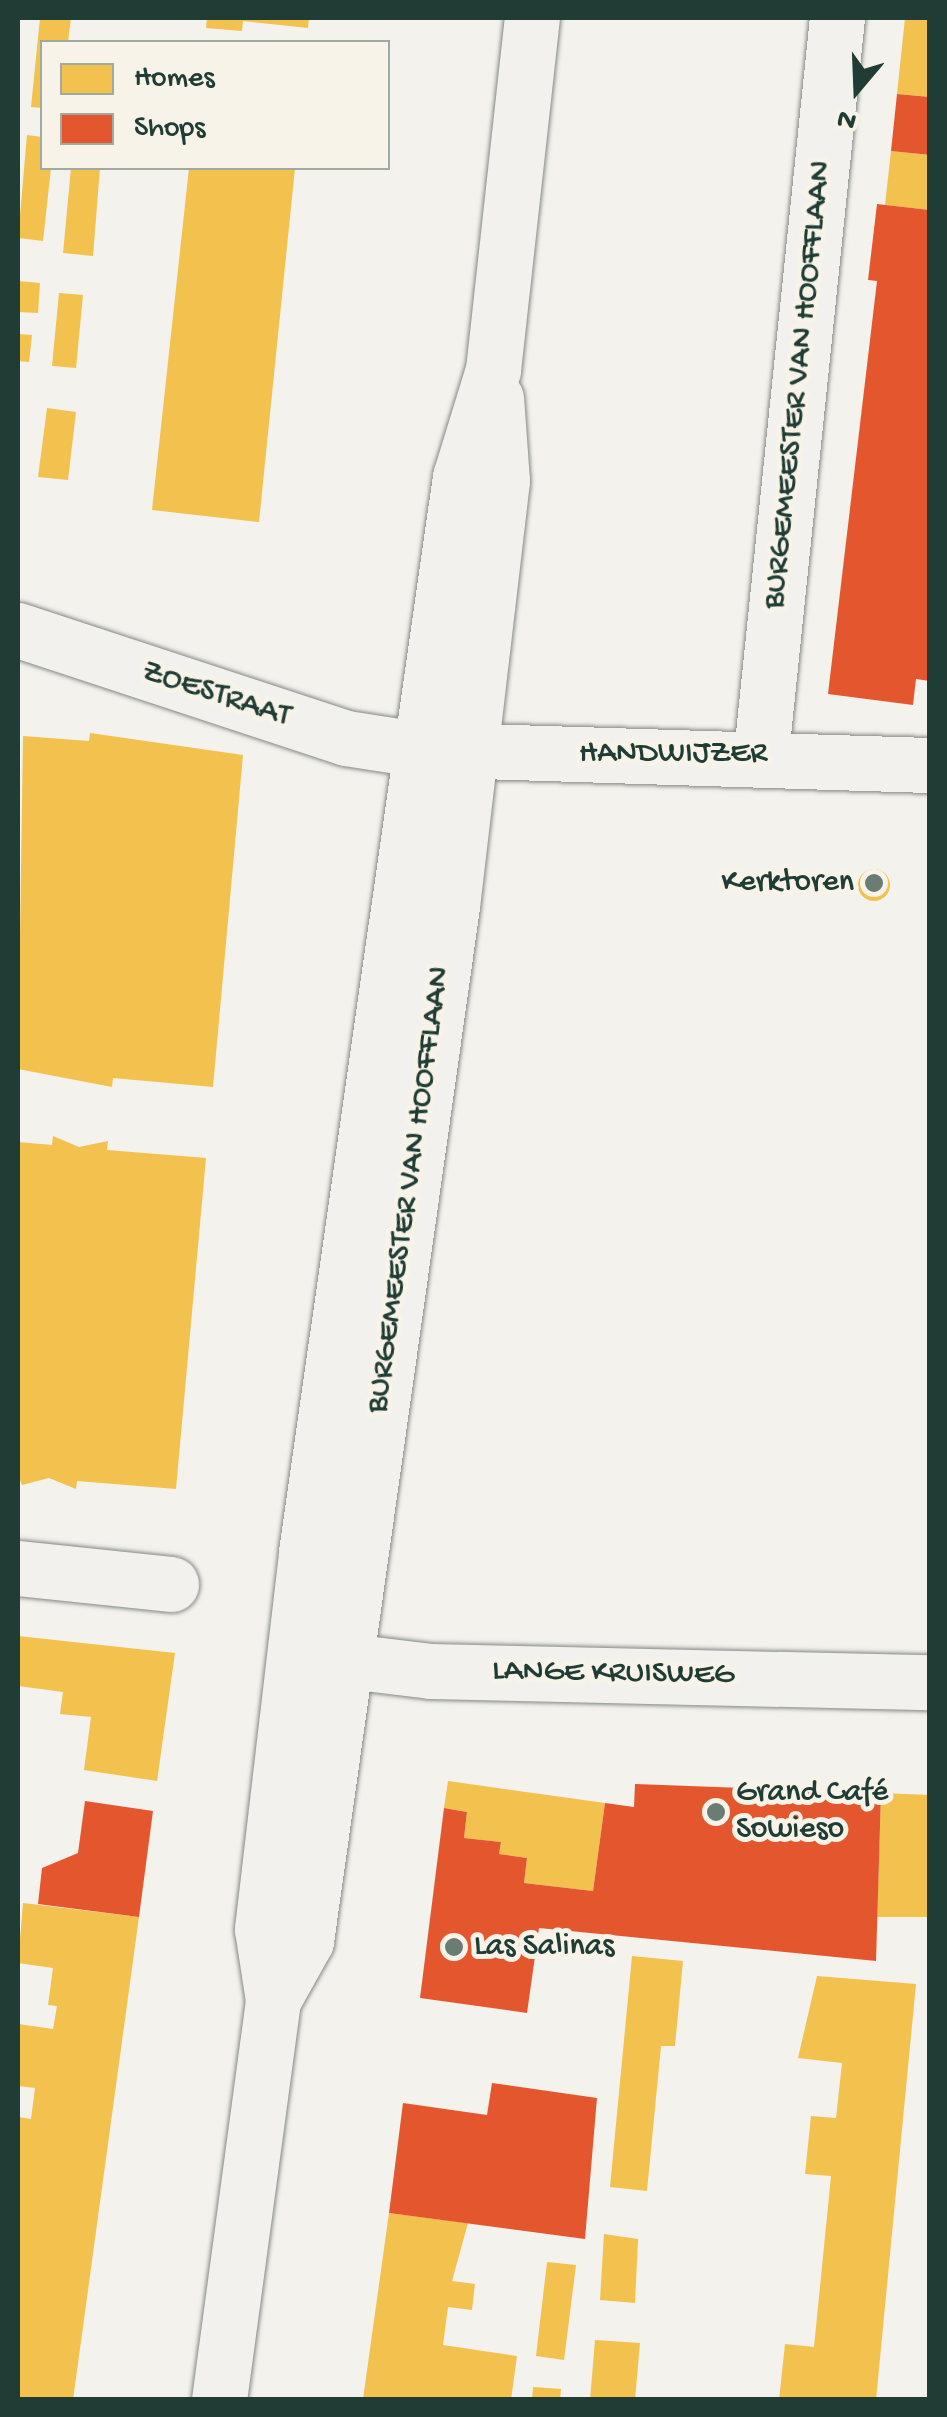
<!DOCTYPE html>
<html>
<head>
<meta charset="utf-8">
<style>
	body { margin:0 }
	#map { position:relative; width:947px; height:2417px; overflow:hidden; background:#f4f2ec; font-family:"Gochi Hand",sans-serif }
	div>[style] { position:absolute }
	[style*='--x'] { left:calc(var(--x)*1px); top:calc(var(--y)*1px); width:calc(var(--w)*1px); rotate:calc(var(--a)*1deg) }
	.homes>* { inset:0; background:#f2c14e }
	.round { border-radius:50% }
	.shops>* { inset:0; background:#e4572e }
	.roads { filter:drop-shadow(0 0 2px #848985) drop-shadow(0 0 2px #848985) }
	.minor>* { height:55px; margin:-27.5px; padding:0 27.5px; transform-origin:27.5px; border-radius:27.5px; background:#f2f1ed }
	.secondary>* { height:55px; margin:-27.5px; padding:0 27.5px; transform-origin:27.5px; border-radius:27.5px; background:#f2f1ed }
	.dots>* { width:28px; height:28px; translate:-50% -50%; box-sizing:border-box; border:5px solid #f7f3e8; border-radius:50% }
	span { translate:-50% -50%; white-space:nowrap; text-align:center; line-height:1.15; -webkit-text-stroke:10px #f7f3e8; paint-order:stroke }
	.street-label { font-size:32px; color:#1f3d34 }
	.poi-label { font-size:32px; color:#1f3d34 }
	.right { translate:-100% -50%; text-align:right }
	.left { translate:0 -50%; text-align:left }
	.frame { position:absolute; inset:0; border:20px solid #1f3d34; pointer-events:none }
	.legend { position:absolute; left:40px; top:40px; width:350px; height:130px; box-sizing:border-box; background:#f7f3e8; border:2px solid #a1aaa0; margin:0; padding:12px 18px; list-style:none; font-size:30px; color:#1f3d34 }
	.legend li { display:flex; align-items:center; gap:20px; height:50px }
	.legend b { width:50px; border:2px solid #a1aaa0 }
	.north { position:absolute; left:807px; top:40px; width:100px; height:100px; -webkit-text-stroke:8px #f7f3e8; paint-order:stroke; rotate:199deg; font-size:28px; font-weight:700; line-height:40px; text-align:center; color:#1f3d34 }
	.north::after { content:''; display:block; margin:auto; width:35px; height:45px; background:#1f3d34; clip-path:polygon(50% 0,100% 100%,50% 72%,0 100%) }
</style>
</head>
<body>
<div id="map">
	<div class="homes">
		<i style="clip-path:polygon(40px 18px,71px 18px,68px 42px,42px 42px,42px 108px,31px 107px)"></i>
		<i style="clip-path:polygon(207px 18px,309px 18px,308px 28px,243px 21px,242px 31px,206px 28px)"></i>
		<i style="clip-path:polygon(905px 18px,930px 18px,930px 97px,897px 94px)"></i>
		<i style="clip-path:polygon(27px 135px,42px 137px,42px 168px,51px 168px,43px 241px,18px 238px)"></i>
		<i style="clip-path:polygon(891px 151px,930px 155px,930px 210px,885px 205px)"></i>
		<i style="clip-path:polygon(71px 168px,100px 168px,93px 256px,63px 253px)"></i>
		<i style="clip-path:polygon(189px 168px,295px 168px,259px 522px,152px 510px)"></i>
		<i style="clip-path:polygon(18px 281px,40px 283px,38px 313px,18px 312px)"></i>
		<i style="clip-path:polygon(59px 293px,83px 295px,76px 368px,52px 366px)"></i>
		<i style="clip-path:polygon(18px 334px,32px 335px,29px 362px,18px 361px)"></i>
		<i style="clip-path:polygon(47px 408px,76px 412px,68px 480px,38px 477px)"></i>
		<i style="clip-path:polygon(90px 733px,243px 755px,213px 1087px,113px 1078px,112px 1087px,18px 1069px,23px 736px,89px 741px)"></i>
		<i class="round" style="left:858px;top:869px;width:32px;height:32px"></i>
		<i style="clip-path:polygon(53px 1136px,79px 1147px,108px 1141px,107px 1150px,206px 1158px,176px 1489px,77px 1481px,76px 1489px,49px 1478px,22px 1485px,18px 1475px,18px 1142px,52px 1145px)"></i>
		<i style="clip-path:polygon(18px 1636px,175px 1653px,157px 1781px,84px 1770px,91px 1717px,60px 1714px,63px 1692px,18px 1686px)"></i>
		<i style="clip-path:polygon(448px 1781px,605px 1803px,593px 1891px,524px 1883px,527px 1858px,499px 1854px,501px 1842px,464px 1838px,467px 1812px,444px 1808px)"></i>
		<i style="clip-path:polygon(881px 1793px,930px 1795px,930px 1917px,877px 1917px)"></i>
		<i style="clip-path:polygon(23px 1903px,139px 1917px,73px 2400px,18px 2400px,18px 2117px,31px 2119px,35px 2088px,18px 2086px,18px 2024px,53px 2029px,57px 2006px,48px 2005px,53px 1968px,18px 1963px)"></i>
		<i style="clip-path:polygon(632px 1956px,683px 1961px,675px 2046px,661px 2046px,647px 2191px,610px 2187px)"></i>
		<i style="clip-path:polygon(817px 1976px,916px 1984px,876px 2400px,779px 2400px,785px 2344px,814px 2347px,831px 2176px,805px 2174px,811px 2116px,836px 2118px,842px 2063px,798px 2058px)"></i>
		<i style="clip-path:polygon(389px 2213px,468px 2223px,452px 2281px,475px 2284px,472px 2310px,448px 2307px,443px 2345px,517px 2356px,511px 2400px,363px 2399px)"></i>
		<i style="clip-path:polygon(604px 2234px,638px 2239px,635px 2303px,600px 2300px)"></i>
		<i style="clip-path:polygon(547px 2262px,576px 2265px,564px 2360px,536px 2356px)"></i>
		<i style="clip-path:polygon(595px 2340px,640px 2343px,635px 2400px,590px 2400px)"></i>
		<i style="clip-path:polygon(533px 2387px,561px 2389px,560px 2400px,532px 2400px)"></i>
	</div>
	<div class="shops">
		<i style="clip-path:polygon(897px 94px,930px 97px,930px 155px,891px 151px)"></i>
		<i style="clip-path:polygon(877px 204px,930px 210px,930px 681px,916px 679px,913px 705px,828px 694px,877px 281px,868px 280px)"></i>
		<i style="clip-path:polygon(635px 1784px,881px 1793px,876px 1961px,539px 1928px,527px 2013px,420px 1998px,444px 1808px,467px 1812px,464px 1838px,501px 1842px,499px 1854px,527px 1858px,524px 1883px,593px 1891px,605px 1803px,634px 1807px)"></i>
		<i style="clip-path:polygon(85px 1801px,153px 1811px,139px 1917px,38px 1904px,42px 1868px,78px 1853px)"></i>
		<i style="clip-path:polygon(492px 2083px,597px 2098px,585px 2239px,389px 2213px,403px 2103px,487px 2115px)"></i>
	</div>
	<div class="roads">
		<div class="minor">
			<i style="--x:18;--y:630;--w:345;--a:18.2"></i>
			<i style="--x:346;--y:738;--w:72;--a:8.8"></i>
			<i style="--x:417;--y:749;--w:513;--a:1.79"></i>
			<i style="--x:761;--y:753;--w:739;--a:-84.1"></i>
			<i style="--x:18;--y:1568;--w:154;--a:6"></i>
			<i style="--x:299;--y:1655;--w:133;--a:6.9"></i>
			<i style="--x:431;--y:1671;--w:499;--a:1.3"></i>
		</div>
		<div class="secondary">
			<i style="--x:273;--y:2000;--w:68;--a:-60.8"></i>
			<i style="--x:306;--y:1941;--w:1045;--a:-81.97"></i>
			<i style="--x:452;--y:906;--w:428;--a:-83.3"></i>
			<i style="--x:502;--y:481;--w:83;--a:-94.1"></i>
			<i style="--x:219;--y:2400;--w:404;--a:-82.3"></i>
			<i style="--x:273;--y:2000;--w:72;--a:-98.8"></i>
			<i style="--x:262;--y:1929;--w:380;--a:-83.3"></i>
			<i style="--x:306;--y:1552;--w:1086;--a:-81.85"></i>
			<i style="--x:460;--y:477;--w:112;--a:-72.9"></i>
			<i style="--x:493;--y:370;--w:354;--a:-83.7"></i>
		</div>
	</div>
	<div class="dots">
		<i style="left:874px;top:883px;background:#6a7c74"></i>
		<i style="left:716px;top:1812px;background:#6a7c74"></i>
		<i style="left:454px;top:1947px;background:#6a7c74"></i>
	</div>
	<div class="street-label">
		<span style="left:799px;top:385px;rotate:-84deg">BURGEMEESTER VAN HOOFFLAAN</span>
		<span style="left:216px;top:695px;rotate:18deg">ZOESTRAAT</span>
		<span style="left:673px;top:754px">HANDWIJZER</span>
		<span style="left:410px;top:1190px;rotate:-82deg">BURGEMEESTER VAN HOOFFLAAN</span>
		<span style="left:613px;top:1674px;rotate:1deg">LANGE KRUISWEG</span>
	</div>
	<div class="poi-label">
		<span class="right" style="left:854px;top:883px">Kerktoren</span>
		<span class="left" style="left:736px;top:1812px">Grand Café<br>Sowieso</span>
		<span class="left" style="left:474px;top:1947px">Las Salinas</span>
	</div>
	<div class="frame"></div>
	<ul class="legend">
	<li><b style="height:28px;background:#f2c14e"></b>Homes</li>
	<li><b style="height:28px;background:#e4572e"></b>Shops</li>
	</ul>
	<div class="north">N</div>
</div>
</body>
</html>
